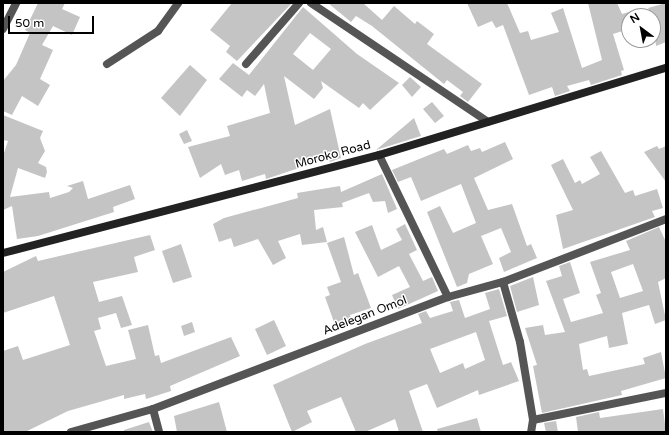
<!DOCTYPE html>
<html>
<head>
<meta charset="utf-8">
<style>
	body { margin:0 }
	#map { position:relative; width:669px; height:435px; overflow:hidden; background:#fff; font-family:"Varela Round",sans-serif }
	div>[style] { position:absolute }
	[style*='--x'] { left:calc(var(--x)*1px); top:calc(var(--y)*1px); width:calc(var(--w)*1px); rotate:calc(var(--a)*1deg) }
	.building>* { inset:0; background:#c4c4c4 }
	.street>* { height:8px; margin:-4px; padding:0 4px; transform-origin:4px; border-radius:4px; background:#555 }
	.secondary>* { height:8px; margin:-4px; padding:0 4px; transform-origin:4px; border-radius:4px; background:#222 }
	span { translate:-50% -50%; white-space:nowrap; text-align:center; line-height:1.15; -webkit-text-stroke:3px #fff; paint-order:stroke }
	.street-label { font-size:12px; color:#000 }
	.frame { position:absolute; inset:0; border:4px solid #000; pointer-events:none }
	.north { position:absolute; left:621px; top:8px; width:40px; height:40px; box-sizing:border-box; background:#fff; border:1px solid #999; border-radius:50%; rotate:328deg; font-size:11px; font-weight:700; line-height:16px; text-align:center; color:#000 }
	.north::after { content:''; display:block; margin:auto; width:14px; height:18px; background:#000; clip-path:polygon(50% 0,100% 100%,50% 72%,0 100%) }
	.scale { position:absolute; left:8px; top:16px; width:86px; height:18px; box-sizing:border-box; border:2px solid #000; border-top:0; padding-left:5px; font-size:12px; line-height:14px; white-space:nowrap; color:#000; -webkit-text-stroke:3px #fff; paint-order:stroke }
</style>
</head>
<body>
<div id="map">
	<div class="building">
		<i style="clip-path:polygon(38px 3px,65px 3px,62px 9px,80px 17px,72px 35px,53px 26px,42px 45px,53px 50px,40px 79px,50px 85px,38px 106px,22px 96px,12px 115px,3px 111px,3px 81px,16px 65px,30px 33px,25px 30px)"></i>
		<i style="clip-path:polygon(232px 3px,292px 3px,237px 61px,226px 52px,230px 46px,210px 30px)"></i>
		<i style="clip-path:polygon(328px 3px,363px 3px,382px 20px,394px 6px,415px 24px,417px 21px,434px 34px,427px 44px,482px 84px,468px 102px,460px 96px,463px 92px,447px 80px,444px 84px,372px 26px,356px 16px,351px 22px)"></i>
		<i style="clip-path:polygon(467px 3px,507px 3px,520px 33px,528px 31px,531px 40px,559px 32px,551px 13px,563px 8px,582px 68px,602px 60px,588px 3px,617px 3px,622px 14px,629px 12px,629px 29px,613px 34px,624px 70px,621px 71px,622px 75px,591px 85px,589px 80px,567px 86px,570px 91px,555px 96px,552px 87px,529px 95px,503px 25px,496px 28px,492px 21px,478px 27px)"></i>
		<i style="clip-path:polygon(666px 3px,666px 42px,656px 46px,653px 16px,648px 8px)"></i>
		<i style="clip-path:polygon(evenodd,303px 7px,357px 54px,399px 83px,370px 110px,363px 103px,359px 108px,321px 81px,323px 88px,314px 99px,284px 76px,295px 125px,330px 109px,341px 158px,330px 162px,329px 158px,266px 179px,265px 174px,242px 181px,239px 170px,225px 175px,221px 164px,200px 178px,188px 147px,230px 136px,227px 126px,270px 113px,264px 84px,255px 96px,247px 90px,242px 97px,219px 79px,233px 63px,249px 75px,303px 7px,310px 33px,331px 49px,313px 70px,293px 54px,310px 33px)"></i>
		<i style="clip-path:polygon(190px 65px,207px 80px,180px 116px,161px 98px)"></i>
		<i style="clip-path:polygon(410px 77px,421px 87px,412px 97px,402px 85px)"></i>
		<i style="clip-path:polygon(432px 102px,444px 116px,435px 123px,423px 109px)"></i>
		<i style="clip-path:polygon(3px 115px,43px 131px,40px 138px,45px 151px,38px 163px,46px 167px,47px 172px,45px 178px,18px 168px,10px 197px,49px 192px,50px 198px,69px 192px,73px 188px,67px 186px,83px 181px,88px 199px,130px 185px,135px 199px,113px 207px,114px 212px,38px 236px,17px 239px,12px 206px,3px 210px,3px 156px,8px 141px,3px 140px)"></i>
		<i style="clip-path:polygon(414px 118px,421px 136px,376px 150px)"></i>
		<i style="clip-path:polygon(187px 130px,192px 141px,184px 144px,179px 134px)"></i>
		<i style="clip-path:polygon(505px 142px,513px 159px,474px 178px,488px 210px,512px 204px,527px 246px,531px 244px,537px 258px,504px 272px,499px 258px,511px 252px,501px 228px,481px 236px,493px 264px,469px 274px,467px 283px,457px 287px,427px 212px,440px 206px,453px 233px,476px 223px,461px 184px,421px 201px,411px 177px,398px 182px,392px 170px,444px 149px,447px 154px,468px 145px,471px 151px,480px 148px,482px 152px)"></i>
		<i style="clip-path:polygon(657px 146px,659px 149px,666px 146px,666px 182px,644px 152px)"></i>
		<i style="clip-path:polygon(601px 151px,625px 193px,633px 190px,635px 196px,657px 189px,663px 208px,652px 211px,655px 217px,563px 249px,556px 215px,573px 210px,551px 165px,563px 159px,575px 183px,580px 180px,582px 184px,600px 174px,590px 157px)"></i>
		<i style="clip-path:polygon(382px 174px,397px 209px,388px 213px,385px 201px,373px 202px,369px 193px,342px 203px,343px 207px,314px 210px,316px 230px,323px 227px,327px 242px,302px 245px,300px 234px,278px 241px,286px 258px,273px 265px,258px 239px,234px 247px,231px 238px,219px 242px,213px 224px,224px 218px,298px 198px,297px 193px,340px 186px,341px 192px)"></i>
		<i style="clip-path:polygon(405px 224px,417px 250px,409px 254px,423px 281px,432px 277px,438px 291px,398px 309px,392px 295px,410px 287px,399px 266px,378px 277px,355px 232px,372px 225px,381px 250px,402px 240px,396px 229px)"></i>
		<i style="clip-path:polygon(evenodd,659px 227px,666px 242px,666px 278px,658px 282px,666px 320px,655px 324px,649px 305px,622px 313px,628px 344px,609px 348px,607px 336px,579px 344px,583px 370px,587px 369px,589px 376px,645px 364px,643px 358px,661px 352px,666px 378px,621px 391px,622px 395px,542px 413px,533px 366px,537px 365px,525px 328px,543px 325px,545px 335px,565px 332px,546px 281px,562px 276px,559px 266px,570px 262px,580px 293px,563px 299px,571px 322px,603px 313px,596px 295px,601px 293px,590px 262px,630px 250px,626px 241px,659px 227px,633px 264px,643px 291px,620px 298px,611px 272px,633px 264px)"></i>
		<i style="clip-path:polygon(150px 235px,155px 250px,134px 257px,138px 272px,93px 282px,99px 302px,122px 296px,132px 325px,121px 328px,116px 313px,98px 318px,101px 329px,94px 331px,106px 366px,136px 359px,128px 330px,148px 325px,155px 356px,159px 355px,161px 363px,231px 337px,240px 356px,170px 386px,171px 391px,146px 399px,145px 394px,124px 399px,124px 395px,68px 411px,25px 432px,3px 432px,3px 351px,18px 346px,23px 360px,70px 345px,54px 296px,3px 313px,3px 272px,36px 256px,38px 261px)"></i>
		<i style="clip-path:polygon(344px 237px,354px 275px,358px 273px,371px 308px,350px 315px,352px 320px,335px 325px,325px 297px,330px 295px,327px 287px,341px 282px,327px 243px)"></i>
		<i style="clip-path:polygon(181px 244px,192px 277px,173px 283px,162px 251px)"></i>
		<i style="clip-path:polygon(533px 277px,539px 305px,517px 312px,510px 286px)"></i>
		<i style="clip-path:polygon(evenodd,499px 289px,507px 316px,489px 321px,503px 365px,511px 362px,519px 381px,479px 395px,478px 390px,437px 408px,427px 384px,409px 391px,423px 432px,399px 432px,395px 419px,365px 432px,356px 432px,341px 397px,307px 411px,312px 422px,292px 432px,273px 385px,365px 344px,422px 323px,418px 314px,426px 311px,430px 318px,453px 311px,450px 302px,459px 300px,465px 318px,490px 309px,485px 293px,499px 289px,476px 332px,485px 360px,465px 369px,463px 363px,440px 373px,430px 349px,476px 332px)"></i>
		<i style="clip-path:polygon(274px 320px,286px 346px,267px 355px,255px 329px)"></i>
		<i style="clip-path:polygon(192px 322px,195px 332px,184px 336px,181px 326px)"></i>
		<i style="clip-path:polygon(219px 402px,227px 432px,177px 432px,174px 416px)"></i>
		<i style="clip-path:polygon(663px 409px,666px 432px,578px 432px,576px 417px,599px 412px,600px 418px)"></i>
		<i style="clip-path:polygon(477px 418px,481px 432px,438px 432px,437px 429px)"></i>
		<i style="clip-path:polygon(556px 421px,558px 432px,546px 432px,544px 423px)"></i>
		<i style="clip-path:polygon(149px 422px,153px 432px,124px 432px,124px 430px)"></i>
	</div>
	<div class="street">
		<i style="--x:311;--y:3;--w:213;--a:33.9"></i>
		<i style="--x:3;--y:29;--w:29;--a:-63"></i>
		<i style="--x:107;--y:64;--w:61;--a:-32.9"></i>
		<i style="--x:158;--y:31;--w:34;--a:-54"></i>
		<i style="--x:246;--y:64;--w:81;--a:-49"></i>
		<i style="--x:379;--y:155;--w:158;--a:64.1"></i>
		<i style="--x:503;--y:282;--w:62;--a:74.2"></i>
		<i style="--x:520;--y:342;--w:79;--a:80.5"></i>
		<i style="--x:533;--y:420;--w:12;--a:99"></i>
		<i style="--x:153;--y:409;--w:24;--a:75"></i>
		<i style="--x:533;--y:420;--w:136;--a:-11.5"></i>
		<i style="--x:71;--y:432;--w:85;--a:-15.7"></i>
		<i style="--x:153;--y:409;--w:316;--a:-20.8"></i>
		<i style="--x:448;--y:297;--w:57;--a:-15.3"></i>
		<i style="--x:503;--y:282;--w:175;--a:-21.1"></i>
	</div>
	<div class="secondary">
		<i style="--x:3;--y:253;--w:389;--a:-14.6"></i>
		<i style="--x:379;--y:155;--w:300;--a:-16.9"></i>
	</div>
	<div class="street-label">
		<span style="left:333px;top:155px;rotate:-15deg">Moroko Road</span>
		<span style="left:365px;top:316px;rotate:-21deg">Adelegan Omol</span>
	</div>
	<div class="frame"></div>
	<div class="north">N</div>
	<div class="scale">50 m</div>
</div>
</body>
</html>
